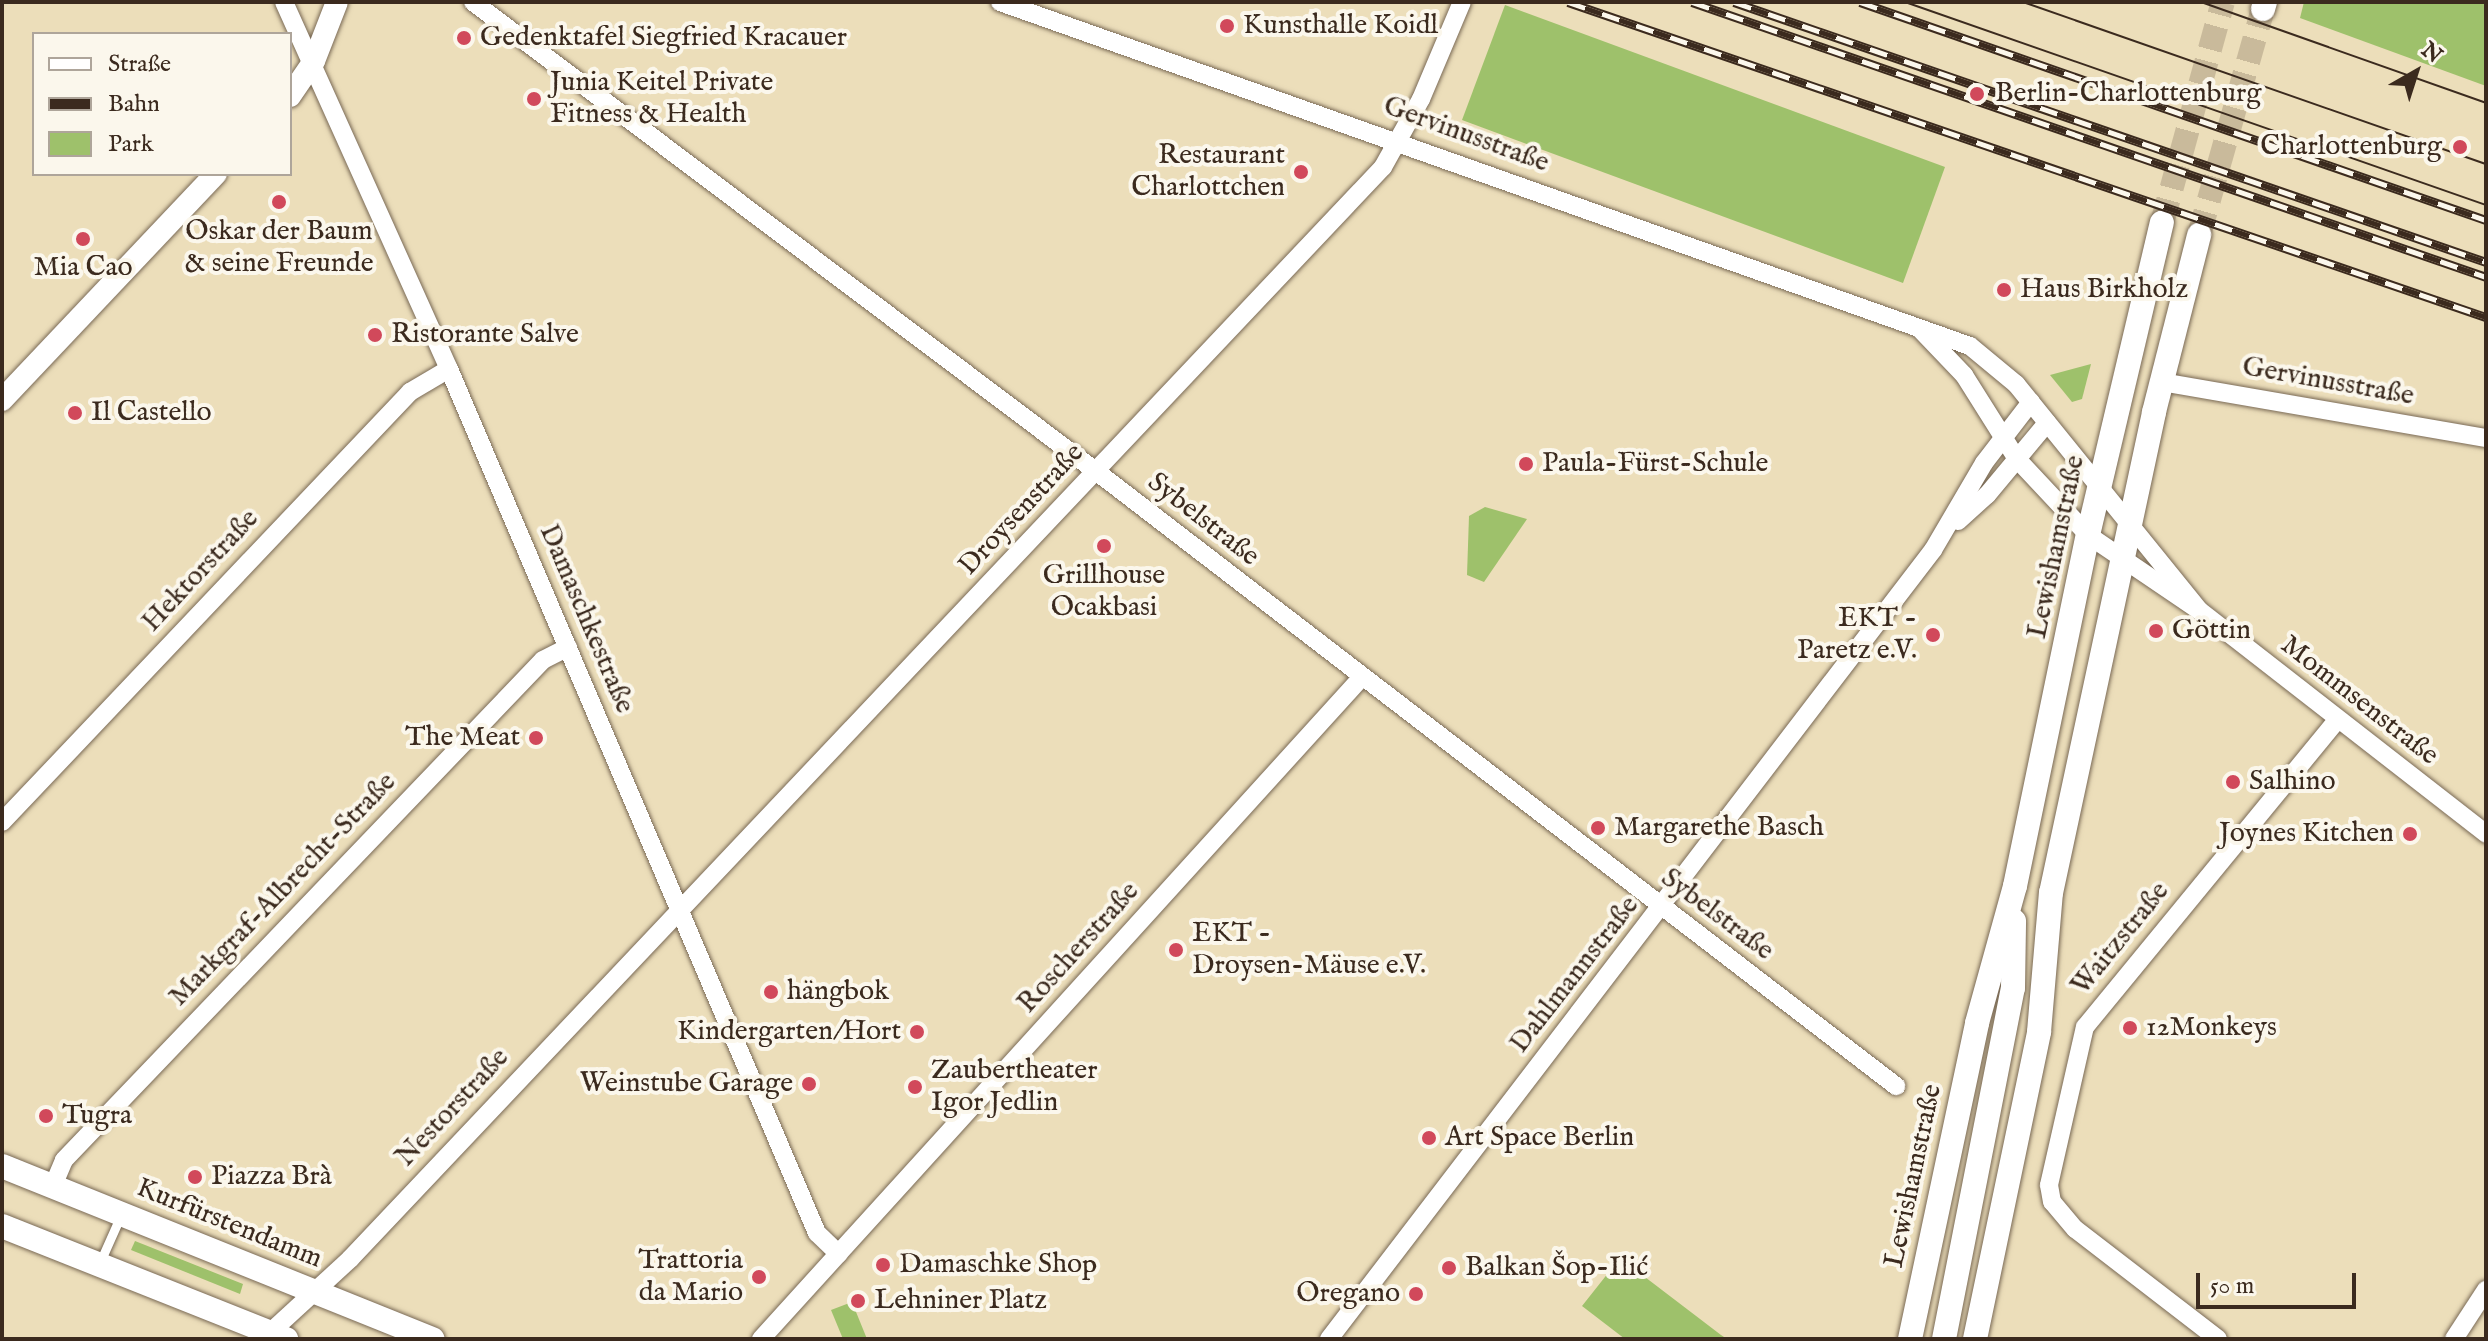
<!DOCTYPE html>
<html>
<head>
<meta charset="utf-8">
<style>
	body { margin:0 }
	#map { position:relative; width:2488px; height:1341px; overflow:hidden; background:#ecdeba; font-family:"IM FELL English",serif }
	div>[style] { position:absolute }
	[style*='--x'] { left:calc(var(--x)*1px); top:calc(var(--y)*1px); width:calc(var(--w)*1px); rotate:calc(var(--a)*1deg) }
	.green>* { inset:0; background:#9ec16b }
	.secondary-tunnel>* { height:24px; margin-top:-12px; transform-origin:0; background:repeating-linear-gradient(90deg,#c9ba9b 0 24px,transparent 0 36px) }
	.roads { filter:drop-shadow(0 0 2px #796955) drop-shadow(0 0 2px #796955) }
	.service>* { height:9px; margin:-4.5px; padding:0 4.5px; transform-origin:4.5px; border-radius:4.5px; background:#fff }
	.minor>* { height:18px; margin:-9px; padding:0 9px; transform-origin:9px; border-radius:9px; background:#fff }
	.tertiary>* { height:22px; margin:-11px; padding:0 11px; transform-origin:11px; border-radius:11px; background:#fff }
	.secondary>* { height:24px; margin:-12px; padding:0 12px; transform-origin:12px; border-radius:12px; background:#fff }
	.tram>* { height:2px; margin:-1px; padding:0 1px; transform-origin:1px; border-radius:1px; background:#3b2a1e }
	.rail>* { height:9px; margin-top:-4.5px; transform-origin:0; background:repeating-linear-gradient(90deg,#fbf7ec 0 18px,#3b2a1e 0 36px); box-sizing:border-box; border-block:2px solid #3b2a1e }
	.dots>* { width:22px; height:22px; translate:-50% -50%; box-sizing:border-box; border:4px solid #fbf7ec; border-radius:50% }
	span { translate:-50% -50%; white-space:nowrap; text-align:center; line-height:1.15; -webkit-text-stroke:8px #fbf7ec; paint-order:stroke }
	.poi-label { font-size:28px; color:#3b2a1e }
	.left { translate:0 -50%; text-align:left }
	.right { translate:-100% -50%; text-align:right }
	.street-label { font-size:28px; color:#3b2a1e }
	.frame { position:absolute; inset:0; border:4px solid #3b2a1e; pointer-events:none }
	.legend { position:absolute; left:32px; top:32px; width:260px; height:144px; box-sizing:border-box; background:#fbf7ec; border:2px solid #aea59a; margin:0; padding:10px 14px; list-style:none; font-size:24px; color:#3b2a1e }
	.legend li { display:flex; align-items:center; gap:16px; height:40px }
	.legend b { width:40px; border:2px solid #aea59a }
	.north { position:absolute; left:2376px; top:32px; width:80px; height:80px; -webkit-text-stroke:6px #fbf7ec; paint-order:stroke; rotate:39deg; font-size:22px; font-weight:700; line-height:32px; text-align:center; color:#3b2a1e }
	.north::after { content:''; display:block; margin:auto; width:28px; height:36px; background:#3b2a1e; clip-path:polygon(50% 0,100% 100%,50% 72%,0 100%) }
	.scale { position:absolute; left:2196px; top:1273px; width:160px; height:36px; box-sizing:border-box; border:4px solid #3b2a1e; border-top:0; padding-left:10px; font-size:24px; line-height:28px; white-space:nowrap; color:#3b2a1e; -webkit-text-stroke:6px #fbf7ec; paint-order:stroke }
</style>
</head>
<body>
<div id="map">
	<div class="green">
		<i style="clip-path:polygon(2304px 2px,2486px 2px,2486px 86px,2300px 18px)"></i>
		<i style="clip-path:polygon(1505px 5px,1945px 167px,1903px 283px,1462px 120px)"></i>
		<i style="clip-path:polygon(2091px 364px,2082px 399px,2072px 402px,2050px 375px)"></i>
		<i style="clip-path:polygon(1485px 507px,1527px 519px,1484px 582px,1467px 575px,1469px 516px)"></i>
		<i style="clip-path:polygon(135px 1241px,243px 1284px,240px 1294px,131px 1250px)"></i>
		<i style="clip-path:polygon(1620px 1258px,1721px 1335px,1727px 1339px,1625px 1339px,1582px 1306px)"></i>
		<i style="clip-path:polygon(852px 1302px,867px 1339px,843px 1339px,831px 1310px)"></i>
	</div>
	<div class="secondary-tunnel">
		<i style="--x:2162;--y:223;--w:229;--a:-74.6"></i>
		<i style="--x:2199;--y:235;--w:235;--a:-74.2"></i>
	</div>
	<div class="roads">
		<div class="service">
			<i style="--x:100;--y:1262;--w:49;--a:-66"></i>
		</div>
		<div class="minor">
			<i style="--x:284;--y:2;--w:402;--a:65.8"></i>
			<i style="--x:449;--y:369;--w:939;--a:66.93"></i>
			<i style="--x:817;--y:1233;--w:30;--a:44"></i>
			<i style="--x:473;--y:2;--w:781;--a:36.99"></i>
			<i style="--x:1097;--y:472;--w:1008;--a:37.54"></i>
			<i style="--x:1000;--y:2;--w:1029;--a:19.53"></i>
			<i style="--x:1970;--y:346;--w:60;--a:39.6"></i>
			<i style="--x:2016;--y:384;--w:292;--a:51"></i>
			<i style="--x:1920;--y:329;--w:64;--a:46.3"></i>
			<i style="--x:1964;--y:375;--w:99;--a:57.8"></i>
			<i style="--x:2017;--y:459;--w:104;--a:46.9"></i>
			<i style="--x:2088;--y:535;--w:135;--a:34.2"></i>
			<i style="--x:2200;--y:611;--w:363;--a:37.9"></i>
			<i style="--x:2161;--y:382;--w:330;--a:9.8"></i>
			<i style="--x:1958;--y:521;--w:39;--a:-42"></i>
			<i style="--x:1987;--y:495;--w:94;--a:-50.2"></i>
			<i style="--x:2;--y:822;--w:593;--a:-46.5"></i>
			<i style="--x:410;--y:392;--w:45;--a:-30.5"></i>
			<i style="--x:53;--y:1186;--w:28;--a:-67"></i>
			<i style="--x:64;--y:1160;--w:692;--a:-46.23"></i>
			<i style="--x:543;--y:660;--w:28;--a:-27"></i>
			<i style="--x:263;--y:1339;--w:118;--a:-42.6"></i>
			<i style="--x:350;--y:1259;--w:1503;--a:-46.59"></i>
			<i style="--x:1383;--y:167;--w:78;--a:-60.8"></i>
			<i style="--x:1421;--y:99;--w:105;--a:-67.1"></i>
			<i style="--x:761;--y:1339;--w:891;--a:-47.77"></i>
			<i style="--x:1329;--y:1339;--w:994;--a:-52.57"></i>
			<i style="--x:1933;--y:550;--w:101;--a:-59.6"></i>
			<i style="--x:1984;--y:463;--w:77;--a:-52.4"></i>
			<i style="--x:2218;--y:1339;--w:180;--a:-142.4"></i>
			<i style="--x:2075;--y:1229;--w:35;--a:-130"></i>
			<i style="--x:2052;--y:1202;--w:17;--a:-100"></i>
			<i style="--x:2049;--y:1185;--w:162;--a:-77.2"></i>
			<i style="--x:2085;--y:1027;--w:397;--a:-50.6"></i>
			<i style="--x:2454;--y:1339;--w:59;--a:-56.9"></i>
		</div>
		<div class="tertiary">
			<i style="--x:290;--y:96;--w:42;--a:-55.6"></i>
			<i style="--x:314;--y:61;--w:63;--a:-68.7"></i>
			<i style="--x:2;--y:400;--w:311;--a:-46.6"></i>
		</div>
		<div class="secondary">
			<i style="--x:2263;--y:9;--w:7;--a:-74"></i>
			<i style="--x:2;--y:1166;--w:464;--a:21.9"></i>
			<i style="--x:2;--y:1226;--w:306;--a:21.7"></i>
			<i style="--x:1910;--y:1339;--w:323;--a:-78"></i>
			<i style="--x:1977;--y:1023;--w:142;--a:-74.5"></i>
			<i style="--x:2015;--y:886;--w:359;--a:-78.3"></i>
			<i style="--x:2088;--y:535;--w:321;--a:-76.7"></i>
			<i style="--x:1944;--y:1339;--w:358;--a:-78.9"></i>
			<i style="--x:2013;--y:988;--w:67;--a:-89.1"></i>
			<i style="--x:1975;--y:1339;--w:314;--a:-78.2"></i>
			<i style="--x:2039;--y:1032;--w:140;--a:-85.1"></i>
			<i style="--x:2051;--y:893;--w:492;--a:-77.9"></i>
			<i style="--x:2154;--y:412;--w:183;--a:-75.7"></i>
		</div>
	</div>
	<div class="tram">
		<i style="--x:1905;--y:2;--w:615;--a:19.26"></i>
		<i style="--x:2023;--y:2;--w:491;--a:19.3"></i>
		<i style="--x:2201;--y:2;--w:302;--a:19.5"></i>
	</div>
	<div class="rail">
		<i style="--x:1568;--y:2;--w:971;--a:18.94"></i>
		<i style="--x:1692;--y:2;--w:840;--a:19.1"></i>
		<i style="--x:1734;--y:2;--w:796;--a:19.07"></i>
		<i style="--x:1860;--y:2;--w:663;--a:19.2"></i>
	</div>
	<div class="dots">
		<i style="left:1227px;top:26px;background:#d1495b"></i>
		<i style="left:464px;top:38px;background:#d1495b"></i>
		<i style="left:1977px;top:94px;background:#d1495b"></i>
		<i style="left:534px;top:99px;background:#d1495b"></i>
		<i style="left:2460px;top:147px;background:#d1495b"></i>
		<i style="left:1301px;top:172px;background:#d1495b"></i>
		<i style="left:279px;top:202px;background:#d1495b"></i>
		<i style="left:83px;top:239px;background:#d1495b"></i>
		<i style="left:2004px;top:290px;background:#d1495b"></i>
		<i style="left:375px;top:335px;background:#d1495b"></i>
		<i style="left:75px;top:413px;background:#d1495b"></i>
		<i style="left:1526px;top:464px;background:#d1495b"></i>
		<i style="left:1104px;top:546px;background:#d1495b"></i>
		<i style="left:2156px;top:631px;background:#d1495b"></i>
		<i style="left:1933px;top:635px;background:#d1495b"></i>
		<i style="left:536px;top:738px;background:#d1495b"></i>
		<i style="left:2233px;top:782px;background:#d1495b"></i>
		<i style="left:1598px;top:828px;background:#d1495b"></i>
		<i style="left:2410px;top:834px;background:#d1495b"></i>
		<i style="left:1176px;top:950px;background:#d1495b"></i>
		<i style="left:771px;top:992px;background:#d1495b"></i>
		<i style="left:2130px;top:1028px;background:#d1495b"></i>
		<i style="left:917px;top:1032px;background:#d1495b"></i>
		<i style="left:809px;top:1084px;background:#d1495b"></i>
		<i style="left:915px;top:1087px;background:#d1495b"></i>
		<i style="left:46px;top:1116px;background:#d1495b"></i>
		<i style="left:1429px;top:1138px;background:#d1495b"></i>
		<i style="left:195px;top:1177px;background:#d1495b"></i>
		<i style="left:883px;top:1265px;background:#d1495b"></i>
		<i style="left:1449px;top:1268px;background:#d1495b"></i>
		<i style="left:759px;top:1277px;background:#d1495b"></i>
		<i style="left:1416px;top:1294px;background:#d1495b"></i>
		<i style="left:858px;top:1301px;background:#d1495b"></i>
	</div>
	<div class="poi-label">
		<span class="left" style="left:1243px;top:26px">Kunsthalle Koidl</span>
		<span class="left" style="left:480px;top:38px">Gedenktafel Siegfried Kracauer</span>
		<span class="left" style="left:550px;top:99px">Junia Keitel Private<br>Fitness &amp; Health</span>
		<span class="left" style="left:1995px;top:94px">Berlin-Charlottenburg</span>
		<span class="right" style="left:2442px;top:147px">Charlottenburg</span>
		<span class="right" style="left:1285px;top:172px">Restaurant<br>Charlottchen</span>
		<span style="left:279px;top:248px">Oskar der Baum<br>&amp; seine Freunde</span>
		<span style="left:83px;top:268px">Mia Cao</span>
		<span class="left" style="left:2020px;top:290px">Haus Birkholz</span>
		<span class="left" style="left:391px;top:335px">Ristorante Salve</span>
		<span class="left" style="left:91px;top:413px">Il Castello</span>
		<span class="left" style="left:1542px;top:464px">Paula-Fürst-Schule</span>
		<span style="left:1104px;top:592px">Grillhouse<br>Ocakbasi</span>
		<span class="right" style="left:1917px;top:635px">EKT -<br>Paretz e.V.</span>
		<span class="left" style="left:2172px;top:631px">Göttin</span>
		<span class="right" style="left:520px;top:738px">The Meat</span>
		<span class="left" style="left:2249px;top:782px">Salhino</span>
		<span class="left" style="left:1614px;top:828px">Margarethe Basch</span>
		<span class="right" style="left:2394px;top:834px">Joynes Kitchen</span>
		<span class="left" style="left:1192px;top:950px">EKT -<br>Droysen-Mäuse e.V.</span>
		<span class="left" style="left:787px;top:992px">hängbok</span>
		<span class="left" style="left:2146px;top:1028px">12Monkeys</span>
		<span class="right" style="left:901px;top:1032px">Kindergarten/Hort</span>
		<span class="left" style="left:931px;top:1087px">Zaubertheater<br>Igor Jedlin</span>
		<span class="right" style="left:793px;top:1084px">Weinstube Garage</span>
		<span class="left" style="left:62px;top:1116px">Tugra</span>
		<span class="left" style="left:1445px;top:1138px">Art Space Berlin</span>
		<span class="left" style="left:211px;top:1177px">Piazza Brà</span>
		<span class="right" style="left:743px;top:1277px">Trattoria<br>da Mario</span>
		<span class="left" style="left:899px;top:1265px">Damaschke Shop</span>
		<span class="left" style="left:1465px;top:1268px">Balkan Šop-Ilić</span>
		<span class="right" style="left:1400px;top:1294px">Oregano</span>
		<span class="left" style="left:874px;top:1301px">Lehniner Platz</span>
	</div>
	<div class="street-label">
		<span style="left:1466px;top:135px;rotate:20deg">Gervinusstraße</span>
		<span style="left:2328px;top:382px;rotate:10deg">Gervinusstraße</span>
		<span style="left:1022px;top:510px;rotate:-47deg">Droysenstraße</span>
		<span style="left:1203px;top:520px;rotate:38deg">Sybelstraße</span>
		<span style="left:2057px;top:547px;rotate:-78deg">Lewishamstraße</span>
		<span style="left:201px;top:571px;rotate:-47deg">Hektorstraße</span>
		<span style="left:586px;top:619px;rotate:67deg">Damaschkestraße</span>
		<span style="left:2359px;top:701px;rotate:38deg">Mommsenstraße</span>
		<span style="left:283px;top:890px;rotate:-46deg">Markgraf-Albrecht-Straße</span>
		<span style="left:1717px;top:915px;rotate:37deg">Sybelstraße</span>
		<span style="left:2121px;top:939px;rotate:-51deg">Waitzstraße</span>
		<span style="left:1079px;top:948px;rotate:-48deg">Roscherstraße</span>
		<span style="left:1575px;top:975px;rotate:-52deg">Dahlmannstraße</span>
		<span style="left:453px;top:1108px;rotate:-47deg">Nestorstraße</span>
		<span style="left:1914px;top:1176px;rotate:-78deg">Lewishamstraße</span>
		<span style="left:229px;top:1224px;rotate:22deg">Kurfürstendamm</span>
	</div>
	<div class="frame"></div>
	<ul class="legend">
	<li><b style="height:10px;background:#fff"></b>Straße</li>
	<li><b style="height:10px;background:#3b2a1e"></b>Bahn</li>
	<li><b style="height:22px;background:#9ec16b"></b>Park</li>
	</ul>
	<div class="north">N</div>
	<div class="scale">50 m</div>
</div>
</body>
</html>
